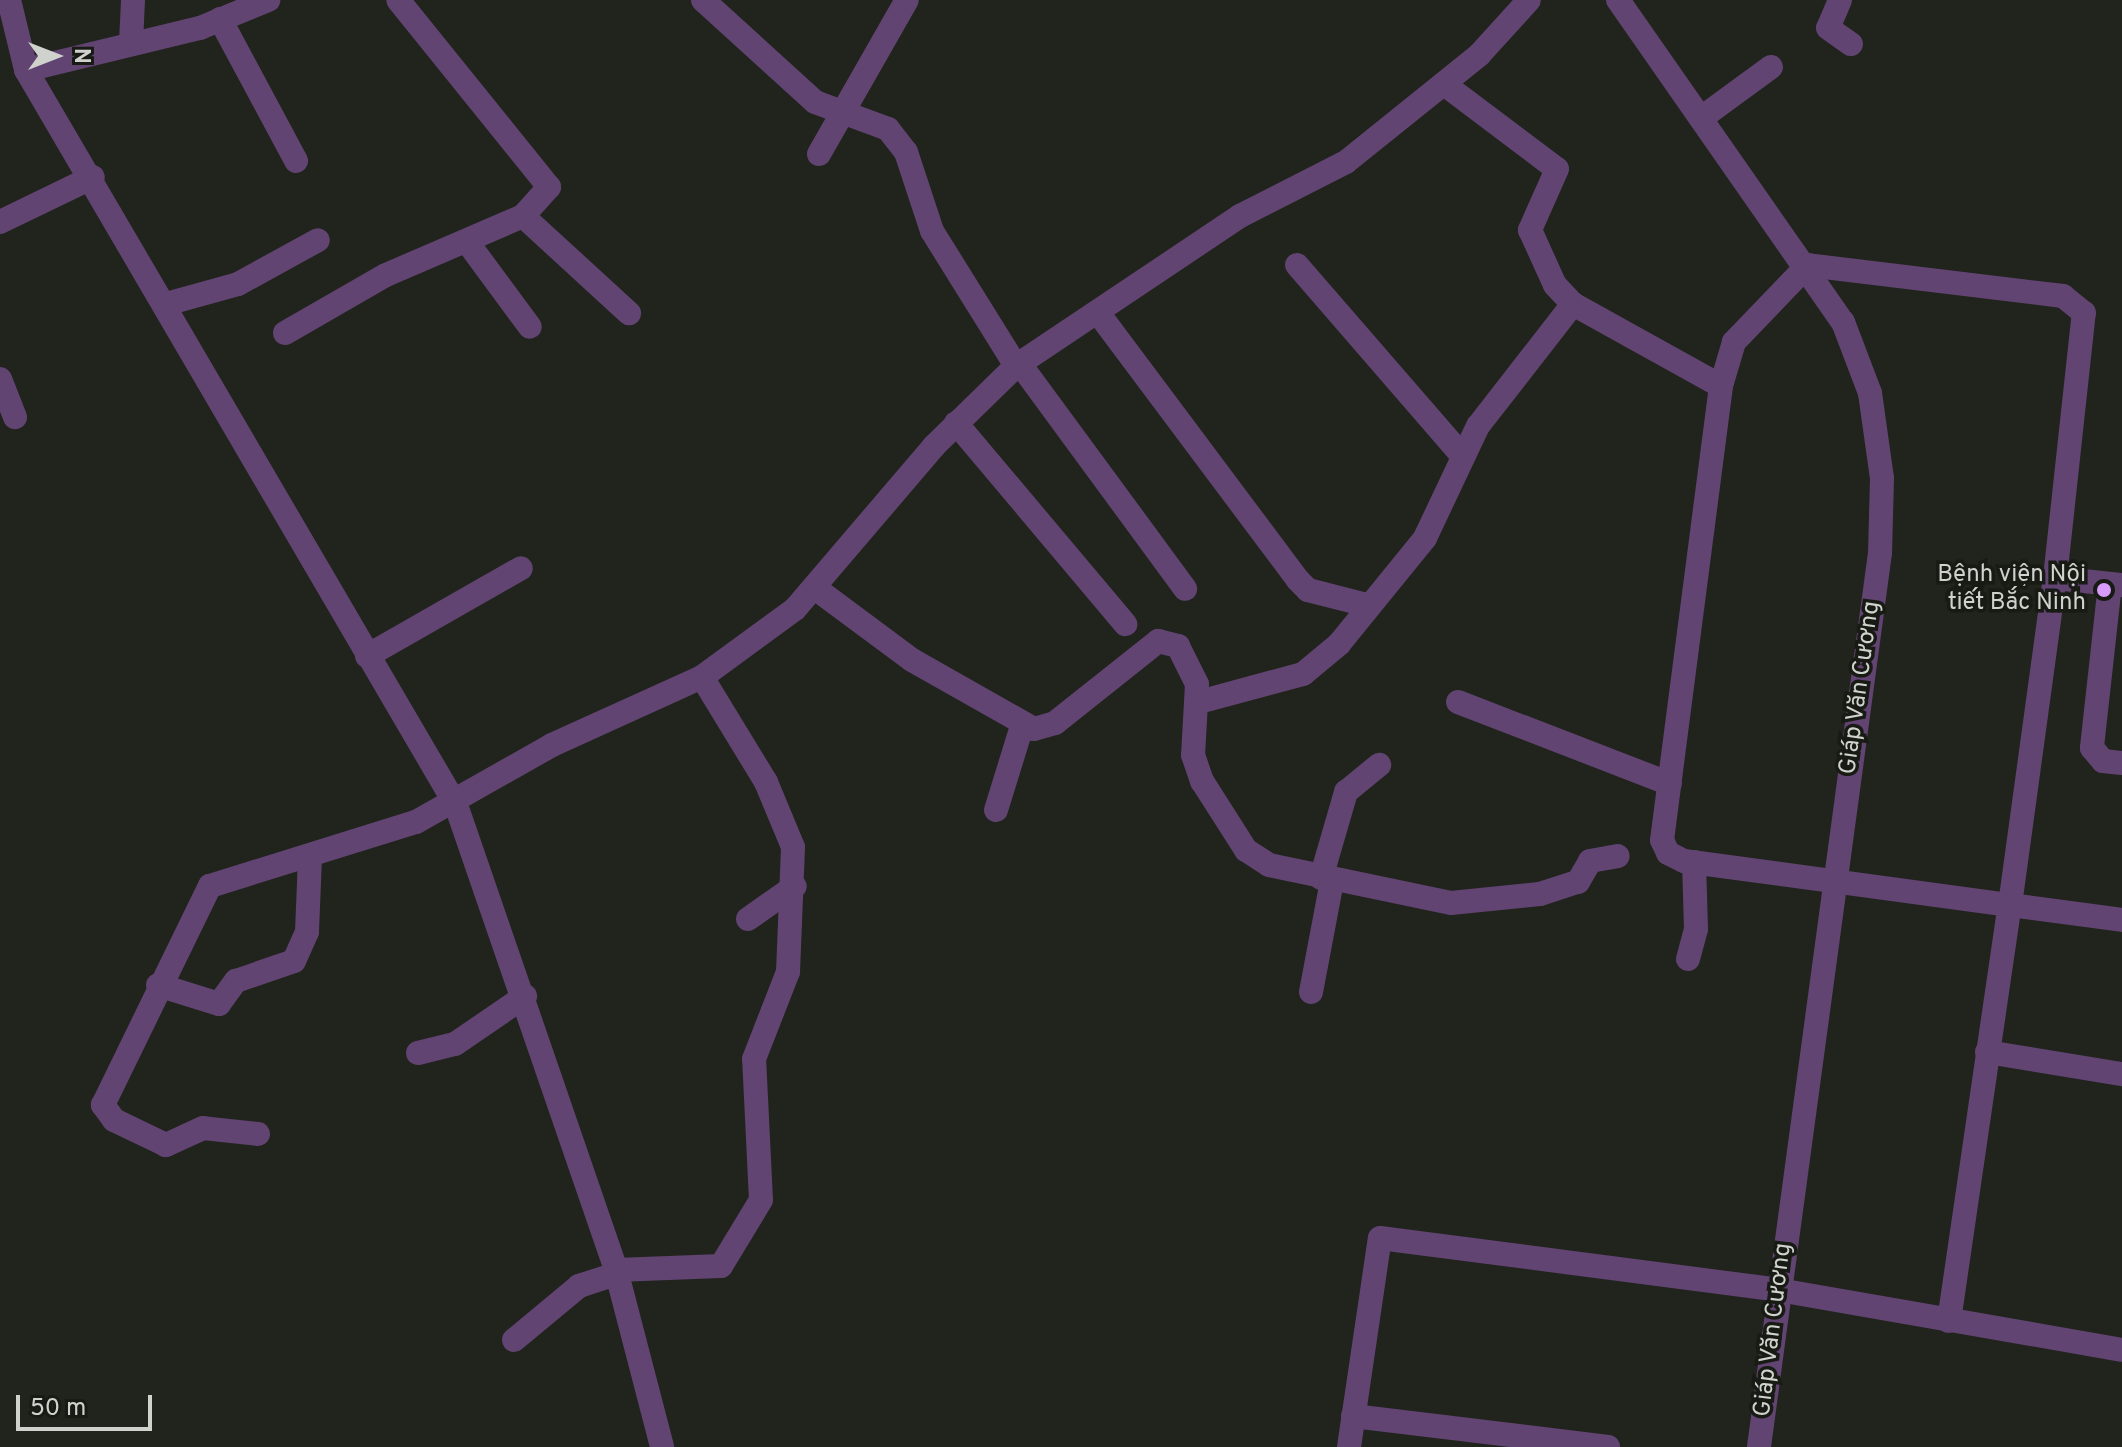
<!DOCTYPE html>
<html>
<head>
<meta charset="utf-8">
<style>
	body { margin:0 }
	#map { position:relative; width:2122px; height:1447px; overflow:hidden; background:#21231d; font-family:Overpass,sans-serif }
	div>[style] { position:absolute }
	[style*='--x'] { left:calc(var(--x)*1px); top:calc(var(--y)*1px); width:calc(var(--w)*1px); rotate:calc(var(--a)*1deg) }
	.minor>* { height:24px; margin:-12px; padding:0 12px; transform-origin:12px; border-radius:12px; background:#614471 }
	.dots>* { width:22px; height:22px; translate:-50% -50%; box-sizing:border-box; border:4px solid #181a14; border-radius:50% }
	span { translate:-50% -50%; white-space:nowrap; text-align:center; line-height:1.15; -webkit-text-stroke:7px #181a14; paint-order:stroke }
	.poi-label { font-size:24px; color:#d0d2cd }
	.right { translate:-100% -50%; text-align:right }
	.street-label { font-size:24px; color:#d0d2cd }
	.north { position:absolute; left:16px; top:16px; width:80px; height:80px; -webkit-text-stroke:6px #181a14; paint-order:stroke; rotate:90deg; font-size:22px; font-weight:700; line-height:32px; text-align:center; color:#d0d2cd }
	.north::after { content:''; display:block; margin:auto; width:28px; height:36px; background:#d0d2cd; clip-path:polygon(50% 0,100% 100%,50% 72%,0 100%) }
	.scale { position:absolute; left:16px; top:1395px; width:136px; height:36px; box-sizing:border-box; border:4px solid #d0d2cd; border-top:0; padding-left:10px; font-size:24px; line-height:28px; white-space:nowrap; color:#d0d2cd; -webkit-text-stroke:6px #181a14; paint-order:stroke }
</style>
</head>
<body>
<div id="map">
	<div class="minor">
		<i style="--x:9;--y:0;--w:72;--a:76.3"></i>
		<i style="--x:26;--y:70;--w:852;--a:59.67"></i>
		<i style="--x:456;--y:805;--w:492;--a:71"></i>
		<i style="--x:616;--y:1270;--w:183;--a:75.4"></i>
		<i style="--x:703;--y:0;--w:151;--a:42.3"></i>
		<i style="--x:815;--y:102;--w:78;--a:20.3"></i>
		<i style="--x:888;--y:129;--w:29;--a:52"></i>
		<i style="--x:906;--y:152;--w:83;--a:71.8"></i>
		<i style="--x:932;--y:231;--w:159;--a:58.1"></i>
		<i style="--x:1618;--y:0;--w:393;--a:55.1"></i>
		<i style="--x:1843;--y:322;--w:76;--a:69.2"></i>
		<i style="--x:1870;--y:393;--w:86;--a:82"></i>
		<i style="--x:1882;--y:478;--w:75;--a:91.5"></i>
		<i style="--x:1880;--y:553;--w:902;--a:97.71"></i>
		<i style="--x:1840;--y:0;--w:30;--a:113"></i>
		<i style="--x:1828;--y:28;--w:28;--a:35"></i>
		<i style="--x:220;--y:19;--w:161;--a:61.8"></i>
		<i style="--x:131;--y:43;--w:43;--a:-87.3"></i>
		<i style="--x:26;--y:70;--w:179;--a:-13.6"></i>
		<i style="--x:200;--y:28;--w:74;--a:-22.4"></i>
		<i style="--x:1444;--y:84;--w:141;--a:37"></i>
		<i style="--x:1557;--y:169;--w:67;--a:113.9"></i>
		<i style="--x:1530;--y:230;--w:60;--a:65.6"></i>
		<i style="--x:1555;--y:285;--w:26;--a:47"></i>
		<i style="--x:1573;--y:304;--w:169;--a:29"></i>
		<i style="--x:1704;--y:116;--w:83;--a:-36.2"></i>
		<i style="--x:819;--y:154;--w:177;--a:-60.3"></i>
		<i style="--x:523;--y:216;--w:144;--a:42.5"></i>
		<i style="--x:0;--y:222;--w:103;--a:-25.8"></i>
		<i style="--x:468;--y:243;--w:104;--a:53.6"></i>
		<i style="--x:1297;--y:265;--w:250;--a:49.1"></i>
		<i style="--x:166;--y:304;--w:75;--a:-15.5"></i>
		<i style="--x:238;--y:284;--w:91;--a:-28.8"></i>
		<i style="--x:1099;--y:314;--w:332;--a:53.2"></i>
		<i style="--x:1298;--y:580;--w:14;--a:45"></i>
		<i style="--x:1308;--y:590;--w:61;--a:14.3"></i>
		<i style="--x:285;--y:333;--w:116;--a:-29.9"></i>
		<i style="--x:386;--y:275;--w:149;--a:-23.3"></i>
		<i style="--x:523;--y:216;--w:39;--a:-48"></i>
		<i style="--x:549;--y:187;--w:240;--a:-128.9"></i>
		<i style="--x:1020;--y:364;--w:279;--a:53.7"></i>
		<i style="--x:0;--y:379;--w:41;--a:68.5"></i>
		<i style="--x:956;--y:423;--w:263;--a:49.9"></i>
		<i style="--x:2055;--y:578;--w:67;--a:6"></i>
		<i style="--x:2110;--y:584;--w:165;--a:96.3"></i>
		<i style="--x:2092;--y:748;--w:17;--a:50"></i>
		<i style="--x:2103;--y:761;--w:19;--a:6"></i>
		<i style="--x:815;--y:588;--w:121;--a:36.6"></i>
		<i style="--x:912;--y:660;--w:140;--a:29.5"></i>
		<i style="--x:1034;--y:729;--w:22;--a:-16"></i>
		<i style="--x:1055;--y:723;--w:132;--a:-38.5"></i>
		<i style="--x:1158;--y:641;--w:21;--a:14"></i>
		<i style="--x:1178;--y:646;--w:42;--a:63.4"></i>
		<i style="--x:1197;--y:684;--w:71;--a:93.2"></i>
		<i style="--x:1193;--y:755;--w:28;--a:71"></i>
		<i style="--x:1202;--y:781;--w:82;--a:57.5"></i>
		<i style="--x:1246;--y:850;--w:27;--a:33"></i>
		<i style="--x:1269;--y:865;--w:186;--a:11.8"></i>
		<i style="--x:1451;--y:903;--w:89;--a:-5.8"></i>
		<i style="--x:1540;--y:894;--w:40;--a:-18"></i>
		<i style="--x:1578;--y:882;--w:24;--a:-60"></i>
		<i style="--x:1590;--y:861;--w:28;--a:-10"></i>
		<i style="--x:367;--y:656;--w:177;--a:-29.7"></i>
		<i style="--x:1199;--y:702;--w:108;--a:-15.1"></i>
		<i style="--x:1303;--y:674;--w:47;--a:-39.8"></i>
		<i style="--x:1339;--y:644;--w:136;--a:-50.9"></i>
		<i style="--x:1425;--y:538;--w:124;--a:-64.7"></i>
		<i style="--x:1478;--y:426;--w:155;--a:-52.1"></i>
		<i style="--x:1458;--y:702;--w:227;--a:21.1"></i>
		<i style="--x:996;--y:810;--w:91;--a:-72.8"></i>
		<i style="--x:1321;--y:878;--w:90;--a:-73.8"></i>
		<i style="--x:1346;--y:792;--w:43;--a:-39.3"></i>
		<i style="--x:748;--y:919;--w:57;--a:-35.1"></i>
		<i style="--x:1688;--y:959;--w:31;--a:-75"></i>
		<i style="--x:1696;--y:929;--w:67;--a:-91.7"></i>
		<i style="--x:158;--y:985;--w:64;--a:17.3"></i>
		<i style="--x:219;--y:1004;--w:29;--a:-54"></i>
		<i style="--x:236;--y:981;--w:61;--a:-19"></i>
		<i style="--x:294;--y:961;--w:32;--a:-66"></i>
		<i style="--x:307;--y:932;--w:75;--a:-87.7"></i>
		<i style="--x:1311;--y:992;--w:113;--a:-79.3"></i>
		<i style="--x:1987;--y:1052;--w:137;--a:9.3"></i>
		<i style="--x:418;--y:1053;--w:38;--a:-14"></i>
		<i style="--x:455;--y:1044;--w:85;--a:-34.4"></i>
		<i style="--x:258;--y:1134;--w:55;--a:-173.8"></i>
		<i style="--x:203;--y:1128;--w:41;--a:155.3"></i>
		<i style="--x:166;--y:1145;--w:58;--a:-154.3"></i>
		<i style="--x:114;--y:1120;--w:19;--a:-126"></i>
		<i style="--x:103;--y:1105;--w:244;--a:-64"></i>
		<i style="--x:210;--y:886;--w:216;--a:-17.3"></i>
		<i style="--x:416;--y:822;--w:156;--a:-29.5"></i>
		<i style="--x:552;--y:745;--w:165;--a:-24.4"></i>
		<i style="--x:702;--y:677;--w:115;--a:-36.2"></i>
		<i style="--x:795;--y:609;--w:214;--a:-49.5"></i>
		<i style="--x:934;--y:446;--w:115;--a:-44.3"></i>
		<i style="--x:1016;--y:366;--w:270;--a:-33.8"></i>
		<i style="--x:1240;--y:216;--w:119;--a:-27"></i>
		<i style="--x:1346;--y:162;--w:171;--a:-38.8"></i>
		<i style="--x:1479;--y:55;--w:74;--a:-47.7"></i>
		<i style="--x:616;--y:1270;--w:105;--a:-2.2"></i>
		<i style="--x:721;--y:1266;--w:77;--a:-58.8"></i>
		<i style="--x:761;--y:1200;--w:141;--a:-92.8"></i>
		<i style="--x:754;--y:1059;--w:93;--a:-68.7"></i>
		<i style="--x:788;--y:972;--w:125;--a:-87.7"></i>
		<i style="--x:793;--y:847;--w:70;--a:-112.6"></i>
		<i style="--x:766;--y:782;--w:123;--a:-121.4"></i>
		<i style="--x:1949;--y:1321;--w:420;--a:-81.7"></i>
		<i style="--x:2010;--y:905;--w:330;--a:-82.2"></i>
		<i style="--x:2055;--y:578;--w:267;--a:-83.8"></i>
		<i style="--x:2084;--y:313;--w:27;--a:-141"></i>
		<i style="--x:2063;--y:296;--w:257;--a:-173.1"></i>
		<i style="--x:1808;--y:265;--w:107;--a:133.9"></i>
		<i style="--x:1734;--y:342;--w:46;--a:106.5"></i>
		<i style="--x:1721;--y:386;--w:458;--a:97.4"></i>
		<i style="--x:1662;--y:840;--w:14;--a:65"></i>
		<i style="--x:1668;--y:853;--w:18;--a:27"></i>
		<i style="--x:1684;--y:861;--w:329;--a:7.7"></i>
		<i style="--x:2010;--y:905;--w:113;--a:7.6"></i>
		<i style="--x:514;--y:1340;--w:85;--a:-39.7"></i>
		<i style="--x:579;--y:1286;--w:40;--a:-18"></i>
		<i style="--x:1353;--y:1416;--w:257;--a:6.9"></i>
		<i style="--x:1349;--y:1447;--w:211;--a:-81.6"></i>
		<i style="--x:1380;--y:1238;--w:402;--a:7.4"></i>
		<i style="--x:1779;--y:1290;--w:348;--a:9.9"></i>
	</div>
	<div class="dots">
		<i style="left:2104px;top:590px;background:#d79bf9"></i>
	</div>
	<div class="poi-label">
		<span class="right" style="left:2086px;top:590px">Bệnh viện Nội<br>tiết Bắc Ninh</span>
	</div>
	<div class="street-label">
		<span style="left:1861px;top:688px;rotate:-82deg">Giáp Văn Cương</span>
		<span style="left:1774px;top:1330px;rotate:-83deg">Giáp Văn Cương</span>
	</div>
	<div class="north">N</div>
	<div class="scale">50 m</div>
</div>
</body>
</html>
